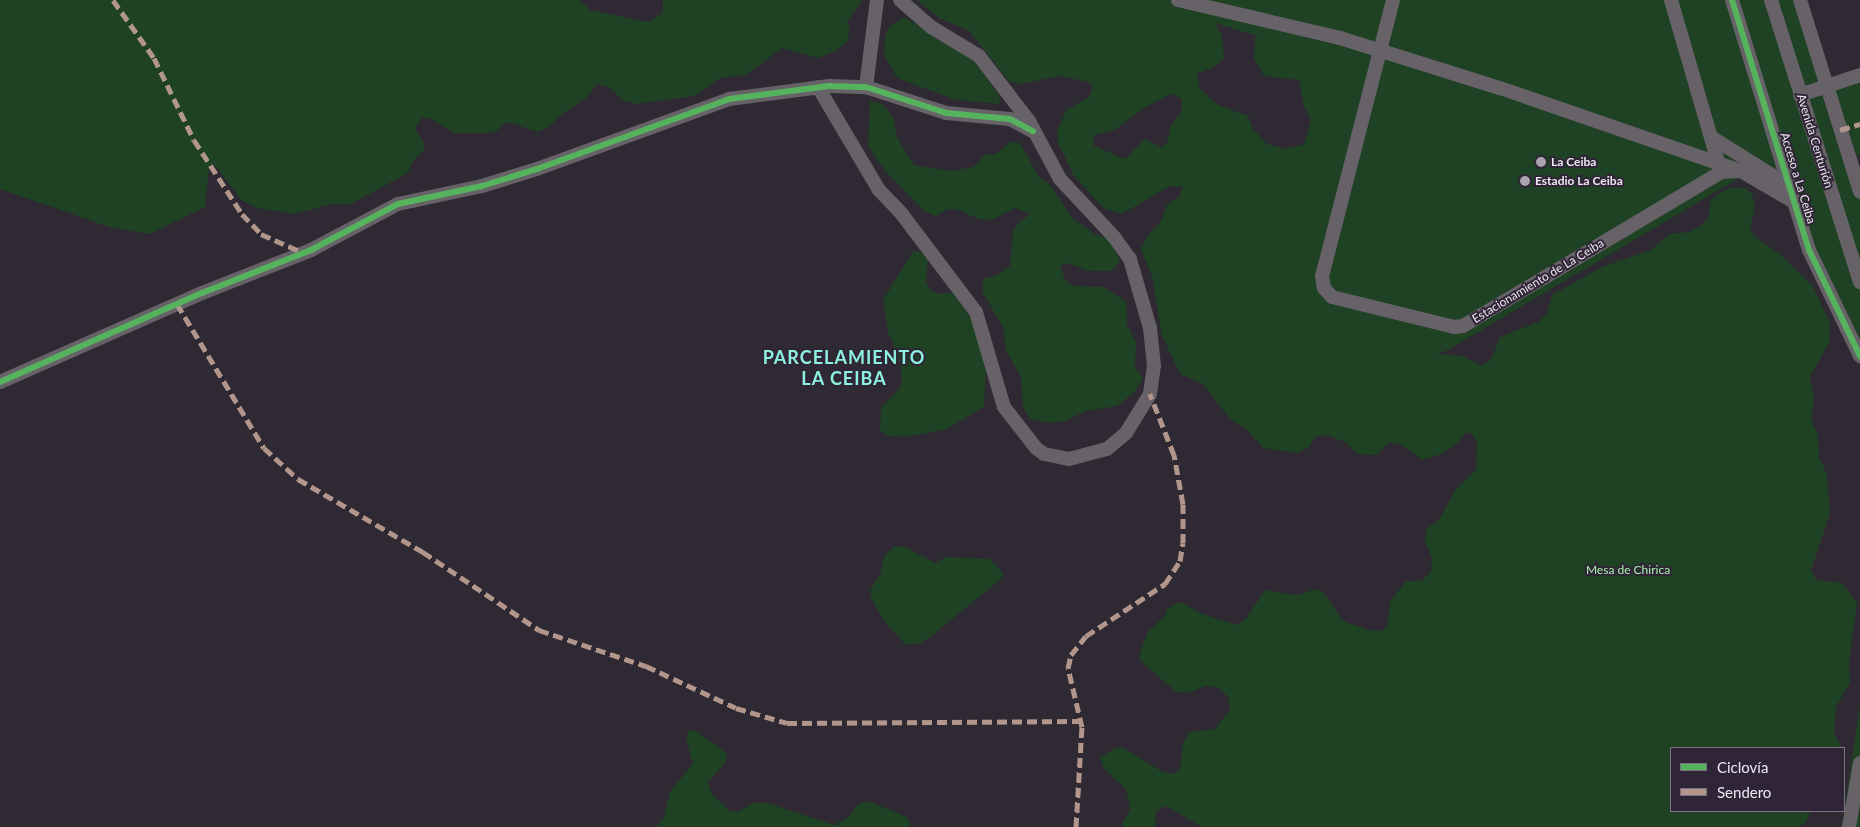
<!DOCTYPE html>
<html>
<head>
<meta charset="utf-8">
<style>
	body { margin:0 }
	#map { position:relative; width:1860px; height:827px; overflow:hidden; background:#2e2932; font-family:Lato,sans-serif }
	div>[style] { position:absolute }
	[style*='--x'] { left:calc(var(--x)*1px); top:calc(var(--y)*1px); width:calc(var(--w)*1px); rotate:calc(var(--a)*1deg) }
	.green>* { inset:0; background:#1f4124 }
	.minor>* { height:14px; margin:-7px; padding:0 7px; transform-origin:7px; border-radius:7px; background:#666268 }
	.quiet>* { height:5px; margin-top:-2.5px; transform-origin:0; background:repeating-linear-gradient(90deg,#b2968c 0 10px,transparent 0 15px) }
	.cycleway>* { height:6px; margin:-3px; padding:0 3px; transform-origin:3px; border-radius:3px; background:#56b35d }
	.dots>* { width:14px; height:14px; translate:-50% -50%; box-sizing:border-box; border:2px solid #2f2536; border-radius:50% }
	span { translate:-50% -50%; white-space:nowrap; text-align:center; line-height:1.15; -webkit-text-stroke:4px #2f2536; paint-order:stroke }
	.street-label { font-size:12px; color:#ede7f2 }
	.poi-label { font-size:12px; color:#ede7f2; font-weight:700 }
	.left { translate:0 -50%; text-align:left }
	.park-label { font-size:12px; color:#a7f2ad }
	.district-label { font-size:18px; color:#8cf1de; font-weight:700; letter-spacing:1px }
	.legend { position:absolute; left:1670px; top:747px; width:175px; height:65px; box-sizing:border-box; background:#2f2536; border:1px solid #7b7381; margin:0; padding:6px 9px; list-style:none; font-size:15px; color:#ede7f2 }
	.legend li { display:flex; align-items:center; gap:10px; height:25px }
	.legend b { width:25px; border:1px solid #7b7381 }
</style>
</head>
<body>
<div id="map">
	<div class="green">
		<i style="clip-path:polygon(0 0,580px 0,590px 10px,648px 22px,663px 12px,663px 0,862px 0,847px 22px,850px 29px,847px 42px,836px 51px,818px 58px,782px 48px,746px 75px,721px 78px,694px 96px,637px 104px,624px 101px,610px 88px,597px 84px,585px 99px,558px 117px,549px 127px,537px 132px,508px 122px,493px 133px,455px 133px,429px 118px,422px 118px,415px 128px,425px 145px,423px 151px,413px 161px,408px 173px,351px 204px,332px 204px,295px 214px,257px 208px,241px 200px,215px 165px,209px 167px,205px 207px,150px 234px,112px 228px,0 189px)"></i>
		<i style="clip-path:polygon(evenodd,917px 0,1800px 0,1860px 192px,1860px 356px,1794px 202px,1743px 176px,1446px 351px,1436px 354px,1463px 356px,1480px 365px,1486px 363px,1491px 360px,1500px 337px,1540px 321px,1547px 313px,1552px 295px,1602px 267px,1651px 250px,1669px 234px,1689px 232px,1702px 225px,1708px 218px,1711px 199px,1728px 188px,1745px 188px,1752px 194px,1755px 207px,1750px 227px,1754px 236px,1781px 255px,1813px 286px,1830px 323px,1829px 343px,1810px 377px,1814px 398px,1811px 418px,1818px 436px,1819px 456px,1827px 475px,1830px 513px,1811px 570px,1816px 580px,1842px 583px,1857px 603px,1849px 663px,1850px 683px,1836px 707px,1834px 733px,1842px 748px,1671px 748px,1671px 811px,1811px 811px,1805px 823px,1799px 827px,1202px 827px,1166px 806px,1156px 811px,1155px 827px,1121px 827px,1130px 809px,1126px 789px,1104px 769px,1100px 757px,1116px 748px,1123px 748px,1163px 772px,1173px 774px,1180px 768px,1183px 743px,1189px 732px,1215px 729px,1230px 710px,1228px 697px,1219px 688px,1206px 686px,1188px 693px,1176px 692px,1142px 662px,1139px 657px,1147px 633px,1165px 616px,1167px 609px,1177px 603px,1183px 603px,1200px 613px,1237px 625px,1247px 617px,1265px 590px,1297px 595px,1315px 589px,1323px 592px,1343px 621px,1368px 630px,1381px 631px,1387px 627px,1390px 602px,1405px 582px,1423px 580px,1431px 571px,1432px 558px,1425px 541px,1426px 529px,1438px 521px,1456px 489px,1476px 469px,1477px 442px,1472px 434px,1467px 432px,1457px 444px,1441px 454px,1422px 460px,1402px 445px,1390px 442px,1376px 455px,1358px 454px,1345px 442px,1327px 435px,1315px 437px,1308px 448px,1296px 453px,1263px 448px,1246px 429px,1230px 419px,1203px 384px,1180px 374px,1161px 333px,1153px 279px,1141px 249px,1148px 235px,1160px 223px,1167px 205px,1180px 196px,1183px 187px,1170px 186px,1122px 214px,1103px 208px,1074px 176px,1058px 143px,1057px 132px,1066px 110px,1089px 97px,1093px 87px,1089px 82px,1059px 76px,1021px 84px,1009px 81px,969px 31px,939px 18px,917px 0,1215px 23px,1258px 36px,1255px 37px,1254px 59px,1264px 76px,1299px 80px,1304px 107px,1311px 119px,1304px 144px,1285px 149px,1267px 144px,1253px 129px,1248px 116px,1218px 105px,1200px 89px,1197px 74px,1212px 68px,1224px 58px,1222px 35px,1215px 23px,917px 0,1171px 94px,1182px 99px,1181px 113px,1171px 125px,1167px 143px,1162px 147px,1144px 139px,1125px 159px,1094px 146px,1093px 136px,1116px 129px,1144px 108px,1171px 94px)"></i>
		<i style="clip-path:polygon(905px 17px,973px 60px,999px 95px,1000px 104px,956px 100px,897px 78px,884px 55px,885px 36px,890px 26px)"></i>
		<i style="clip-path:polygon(1860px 77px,1860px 155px,1850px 158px,1828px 87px)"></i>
		<i style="clip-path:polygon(870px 101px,882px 104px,893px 117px,897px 137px,914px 165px,950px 171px,974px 167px,984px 155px,996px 154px,1010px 142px,1020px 143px,1039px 177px,1050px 185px,1073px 219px,1095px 234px,1110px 240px,1120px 261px,1112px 271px,1089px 271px,1067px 263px,1060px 267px,1065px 279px,1073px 286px,1103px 287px,1126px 301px,1127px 324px,1136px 343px,1135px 367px,1143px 378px,1135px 392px,1117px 406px,1086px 411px,1065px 421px,1048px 423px,1030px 419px,1023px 407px,1021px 377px,1006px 351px,1003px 327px,983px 293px,982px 284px,985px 278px,997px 275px,1010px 266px,1013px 232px,1018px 223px,1030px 214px,1015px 208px,994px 219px,982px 220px,955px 209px,948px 209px,936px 216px,924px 211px,885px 171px,868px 146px)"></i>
		<i style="clip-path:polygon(913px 251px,923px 253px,928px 259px,926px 281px,931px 291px,942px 294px,953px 292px,972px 320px,986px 365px,984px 407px,947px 429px,907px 437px,888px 436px,880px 431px,881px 408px,899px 389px,902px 379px,900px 361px,888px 332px,883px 300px)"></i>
		<i style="clip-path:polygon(895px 546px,907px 548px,935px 563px,946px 557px,990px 559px,1003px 573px,1001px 579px,929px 638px,918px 644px,905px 644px,883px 620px,871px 597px,870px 591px,880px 574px,885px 555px)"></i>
		<i style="clip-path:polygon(1860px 705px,1860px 827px,1841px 827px,1844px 811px)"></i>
		<i style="clip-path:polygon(694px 730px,727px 753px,725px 763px,708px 782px,712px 794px,730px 811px,737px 812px,754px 803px,767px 803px,834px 825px,850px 816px,857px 805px,868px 801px,907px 817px,911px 827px,656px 827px,664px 817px,670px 792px,693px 763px,686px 739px,688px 732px)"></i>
	</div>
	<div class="minor">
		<i style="--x:1178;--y:0;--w:166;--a:13.2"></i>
		<i style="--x:1340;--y:38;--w:168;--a:17.4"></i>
		<i style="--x:1500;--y:88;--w:255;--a:19"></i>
		<i style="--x:1741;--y:171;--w:61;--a:30.3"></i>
		<i style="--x:1393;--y:0;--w:285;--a:104.4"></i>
		<i style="--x:1322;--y:276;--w:12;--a:81"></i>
		<i style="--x:1324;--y:288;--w:12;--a:48"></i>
		<i style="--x:1332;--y:297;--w:126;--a:13.8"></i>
		<i style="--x:1454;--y:327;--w:9;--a:-6"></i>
		<i style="--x:1463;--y:326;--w:300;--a:-30.8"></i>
		<i style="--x:1721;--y:172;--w:20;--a:-3"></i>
		<i style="--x:1671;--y:0;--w:176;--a:73.8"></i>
		<i style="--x:1732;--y:0;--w:262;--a:72.9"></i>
		<i style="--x:1809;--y:250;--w:118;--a:64.3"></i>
		<i style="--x:1771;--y:0;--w:296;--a:72.5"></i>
		<i style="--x:1800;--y:0;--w:201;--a:72.6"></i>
		<i style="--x:818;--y:87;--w:120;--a:59.4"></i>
		<i style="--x:879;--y:190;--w:32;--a:46"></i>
		<i style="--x:901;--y:213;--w:124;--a:52.9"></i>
		<i style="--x:976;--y:312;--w:99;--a:73.6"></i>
		<i style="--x:1004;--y:407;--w:52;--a:52"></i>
		<i style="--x:1036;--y:448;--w:10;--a:37"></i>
		<i style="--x:1044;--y:454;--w:25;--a:11"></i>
		<i style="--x:1069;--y:459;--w:39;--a:-15"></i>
		<i style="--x:1107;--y:449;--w:25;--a:-40"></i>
		<i style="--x:1126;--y:433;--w:46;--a:-58.4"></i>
		<i style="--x:1150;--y:394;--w:28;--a:-82"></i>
		<i style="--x:1154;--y:366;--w:38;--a:-96"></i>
		<i style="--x:1150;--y:328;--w:72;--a:-106.2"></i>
		<i style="--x:1130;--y:259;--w:26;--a:-126"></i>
		<i style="--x:1115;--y:238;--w:81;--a:-133"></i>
		<i style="--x:1060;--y:179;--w:66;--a:-118.1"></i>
		<i style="--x:1029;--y:121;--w:82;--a:-127.6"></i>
		<i style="--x:979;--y:56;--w:56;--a:-148.9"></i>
		<i style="--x:931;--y:27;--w:41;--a:-138.9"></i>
		<i style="--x:866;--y:87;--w:88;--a:-82.8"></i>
		<i style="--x:1800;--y:95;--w:63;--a:-18.4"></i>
		<i style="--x:1711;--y:137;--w:92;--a:32.1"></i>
		<i style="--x:0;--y:382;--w:221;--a:-23.8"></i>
		<i style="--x:202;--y:293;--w:117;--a:-21.5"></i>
		<i style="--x:311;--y:250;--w:98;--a:-27.9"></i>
		<i style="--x:398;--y:204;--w:86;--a:-12.1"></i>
		<i style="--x:482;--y:186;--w:58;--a:-17.2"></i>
		<i style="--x:537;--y:169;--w:204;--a:-20"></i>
		<i style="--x:729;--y:99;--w:101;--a:-7.4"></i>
		<i style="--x:829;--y:86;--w:37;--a:2"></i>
		<i style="--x:866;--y:87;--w:84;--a:18"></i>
		<i style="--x:946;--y:113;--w:64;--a:5.4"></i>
		<i style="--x:1010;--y:119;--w:26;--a:28"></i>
		<i style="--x:1849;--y:827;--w:65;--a:-80.2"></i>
	</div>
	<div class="quiet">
		<i style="--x:113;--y:0;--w:71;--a:54.7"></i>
		<i style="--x:154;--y:58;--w:91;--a:64"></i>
		<i style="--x:194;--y:140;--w:88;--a:57"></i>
		<i style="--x:242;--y:214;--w:28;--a:46"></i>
		<i style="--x:261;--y:234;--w:47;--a:23.8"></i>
		<i style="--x:1840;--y:130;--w:21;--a:-17"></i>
		<i style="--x:177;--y:304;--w:168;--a:58.9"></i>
		<i style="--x:264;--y:448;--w:46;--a:42.4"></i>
		<i style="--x:298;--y:479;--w:145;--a:30.3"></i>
		<i style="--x:423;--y:552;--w:140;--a:33.9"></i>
		<i style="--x:539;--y:630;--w:113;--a:18.6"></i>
		<i style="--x:646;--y:666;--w:99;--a:25"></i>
		<i style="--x:736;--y:708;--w:53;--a:16.4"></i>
		<i style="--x:787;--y:723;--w:293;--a:-0.4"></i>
		<i style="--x:1076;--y:827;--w:100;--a:-86.6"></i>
		<i style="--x:1082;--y:727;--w:61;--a:-103.3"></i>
		<i style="--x:1068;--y:668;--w:13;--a:-77"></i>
		<i style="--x:1071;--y:655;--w:24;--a:-52"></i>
		<i style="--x:1086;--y:636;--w:95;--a:-33.4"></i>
		<i style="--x:1165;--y:584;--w:27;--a:-57"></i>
		<i style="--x:1180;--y:561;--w:18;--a:-81"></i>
		<i style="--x:1183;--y:543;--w:39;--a:-90"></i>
		<i style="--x:1183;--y:504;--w:50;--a:-100.4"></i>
		<i style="--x:1174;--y:455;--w:66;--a:-111.5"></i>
	</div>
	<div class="cycleway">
		<i style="--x:1732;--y:0;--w:262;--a:72.9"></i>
		<i style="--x:1809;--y:250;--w:118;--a:64.3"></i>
		<i style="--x:0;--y:382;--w:221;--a:-23.8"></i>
		<i style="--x:202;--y:293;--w:117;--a:-21.5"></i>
		<i style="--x:311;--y:250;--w:98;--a:-27.9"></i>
		<i style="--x:398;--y:204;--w:86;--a:-12.1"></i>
		<i style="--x:482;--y:186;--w:58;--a:-17.2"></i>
		<i style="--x:537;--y:169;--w:204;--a:-20"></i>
		<i style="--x:729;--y:99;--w:101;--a:-7.4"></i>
		<i style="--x:829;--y:86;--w:37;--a:2"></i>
		<i style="--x:866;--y:87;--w:84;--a:18"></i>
		<i style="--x:946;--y:113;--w:64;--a:5.4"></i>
		<i style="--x:1010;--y:119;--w:26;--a:28"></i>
	</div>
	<div class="dots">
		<i style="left:1541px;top:162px;background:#aaa4af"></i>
		<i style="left:1525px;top:181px;background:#aaa4af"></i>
	</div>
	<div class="street-label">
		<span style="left:1815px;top:141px;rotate:73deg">Avenida Centurión</span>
		<span style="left:1798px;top:178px;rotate:73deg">Acceso a La Ceiba</span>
		<span style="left:1538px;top:281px;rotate:-31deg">Estacionamiento de La Ceiba</span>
	</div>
	<div class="poi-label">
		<span class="left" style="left:1551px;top:162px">La Ceiba</span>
		<span class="left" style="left:1535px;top:181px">Estadio La Ceiba</span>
	</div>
	<div class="park-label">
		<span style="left:1628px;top:570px">Mesa de Chirica</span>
	</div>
	<div class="district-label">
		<span style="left:844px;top:368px">PARCELAMIENTO<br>LA CEIBA</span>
	</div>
	<ul class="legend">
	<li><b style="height:6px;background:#56b35d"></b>Ciclovía</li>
	<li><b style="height:6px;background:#b2968c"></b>Sendero</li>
	</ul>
</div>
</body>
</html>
